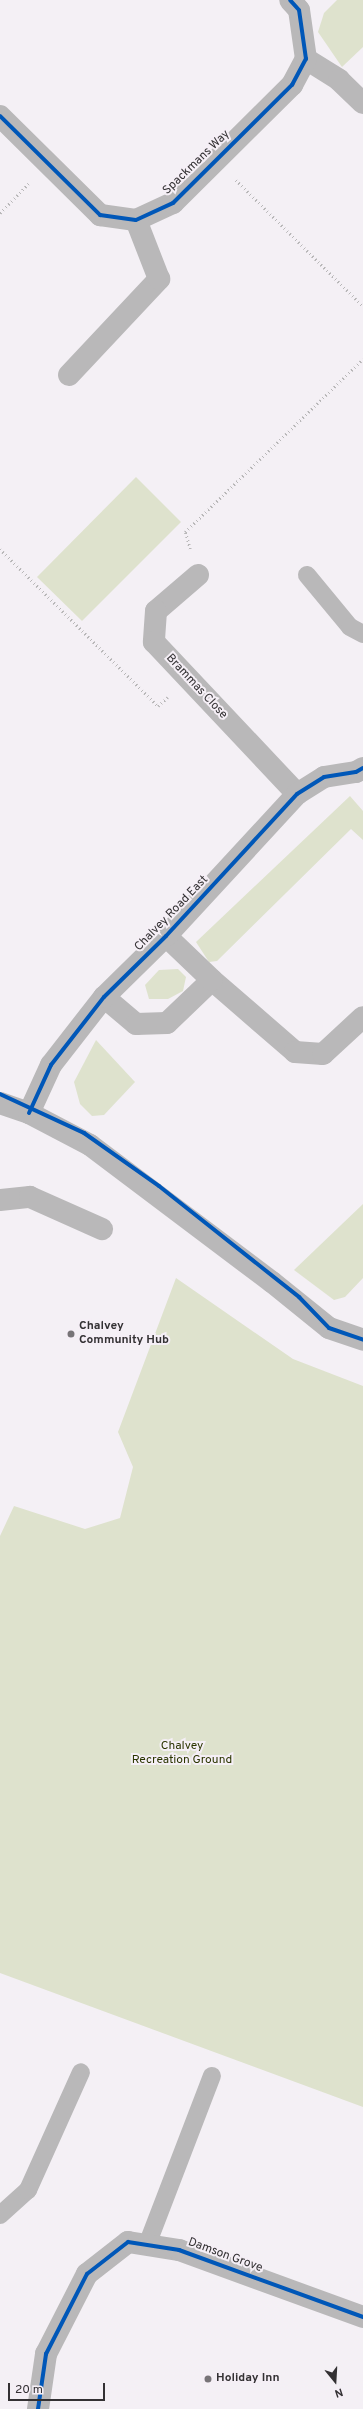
<!DOCTYPE html>
<html>
<head>
<meta charset="utf-8">
<style>
	body { margin:0 }
	#map { position:relative; width:363px; height:2409px; overflow:hidden; background:#f4f0f5; font-family:Overpass,sans-serif }
	div>[style] { position:absolute }
	[style*='--x'] { left:calc(var(--x)*1px); top:calc(var(--y)*1px); width:calc(var(--w)*1px); rotate:calc(var(--a)*1deg) }
	.green>* { inset:0; background:#dee2cd }
	.path>* { height:2.5px; margin-top:-1.25px; transform-origin:0; background:repeating-linear-gradient(90deg,#b8b7b8 0 1px,transparent 0 4px) }
	.lane>* { height:18px; margin:-9px; padding:0 9px; transform-origin:9px; border-radius:9px; background:#b9b8b9 }
	.street>* { height:22px; margin:-11px; padding:0 11px; transform-origin:11px; border-radius:11px; background:#b9b8b9 }
	.cycleway>* { height:4px; margin:-2px; padding:0 2px; transform-origin:2px; border-radius:2px; background:#0057b8 }
	.dots>* { width:11px; height:11px; translate:-50% -50%; box-sizing:border-box; border:2px solid #f5eff6; border-radius:50% }
	span { translate:-50% -50%; white-space:nowrap; text-align:center; line-height:1.15; -webkit-text-stroke:4px #f5eff6; paint-order:stroke }
	.street-label { font-size:12px; color:#333133 }
	.poi-label { font-size:12px; color:#333133; font-weight:700 }
	.left { translate:0 -50%; text-align:left }
	.park-label { font-size:12px; color:#2b3500 }
	.north { position:absolute; left:315px; top:2361px; width:40px; height:40px; -webkit-text-stroke:3px #f5eff6; paint-order:stroke; rotate:162deg; font-size:11px; font-weight:700; line-height:16px; text-align:center; color:#333133 }
	.north::after { content:''; display:block; margin:auto; width:14px; height:18px; background:#333133; clip-path:polygon(50% 0,100% 100%,50% 72%,0 100%) }
	.scale { position:absolute; left:8px; top:2383px; width:97px; height:18px; box-sizing:border-box; border:2px solid #333133; border-top:0; padding-left:5px; font-size:12px; line-height:14px; white-space:nowrap; color:#333133; -webkit-text-stroke:3px #f5eff6; paint-order:stroke }
</style>
</head>
<body>
<div id="map">
	<div class="green">
		<i style="clip-path:polygon(337px 0,363px 0,363px 47px,342px 67px,318px 32px,324px 13px)"></i>
		<i style="clip-path:polygon(136px 477px,181px 522px,82px 621px,37px 577px)"></i>
		<i style="clip-path:polygon(350px 796px,363px 811px,363px 840px,351px 829px,217px 961px,209px 962px,196px 942px)"></i>
		<i style="clip-path:polygon(178px 969px,186px 977px,183px 991px,168px 999px,149px 999px,145px 985px,159px 970px)"></i>
		<i style="clip-path:polygon(96px 1040px,135px 1082px,104px 1115px,92px 1116px,80px 1104px,74px 1082px)"></i>
		<i style="clip-path:polygon(363px 1204px,363px 1278px,345px 1297px,334px 1300px,294px 1270px)"></i>
		<i style="clip-path:polygon(176px 1278px,293px 1359px,363px 1386px,363px 2107px,0 1973px,0 1536px,14px 1506px,85px 1529px,120px 1518px,133px 1467px,118px 1432px)"></i>
	</div>
	<div class="path">
		<i style="--x:236;--y:180;--w:179;--a:44.8"></i>
		<i style="--x:0;--y:213;--w:42;--a:-46"></i>
		<i style="--x:0;--y:549;--w:223;--a:44.8"></i>
		<i style="--x:158;--y:706;--w:13;--a:-42"></i>
		<i style="--x:190;--y:549;--w:18;--a:-106"></i>
		<i style="--x:185;--y:532;--w:248;--a:-44.2"></i>
	</div>
	<div class="lane">
		<i style="--x:307;--y:575;--w:67;--a:50.4"></i>
		<i style="--x:350;--y:627;--w:15;--a:28"></i>
		<i style="--x:0;--y:2215;--w:38;--a:-42"></i>
		<i style="--x:28;--y:2190;--w:129;--a:-65.8"></i>
		<i style="--x:147;--y:2245;--w:181;--a:-69"></i>
	</div>
	<div class="street">
		<i style="--x:306;--y:59;--w:39;--a:32"></i>
		<i style="--x:339;--y:80;--w:33;--a:44"></i>
		<i style="--x:0;--y:116;--w:141;--a:44.7"></i>
		<i style="--x:100;--y:215;--w:36;--a:8"></i>
		<i style="--x:136;--y:220;--w:41;--a:-24.7"></i>
		<i style="--x:173;--y:203;--w:168;--a:-44.8"></i>
		<i style="--x:292;--y:85;--w:30;--a:-62"></i>
		<i style="--x:306;--y:59;--w:49;--a:-98.1"></i>
		<i style="--x:299;--y:10;--w:13;--a:-132"></i>
		<i style="--x:69;--y:375;--w:132;--a:-46.8"></i>
		<i style="--x:159;--y:279;--w:63;--a:-111.3"></i>
		<i style="--x:198;--y:575;--w:55;--a:139.4"></i>
		<i style="--x:156;--y:611;--w:31;--a:94"></i>
		<i style="--x:154;--y:642;--w:209;--a:46.7"></i>
		<i style="--x:212;--y:980;--w:110;--a:40.9"></i>
		<i style="--x:295;--y:1052;--w:28;--a:4"></i>
		<i style="--x:323;--y:1054;--w:54;--a:-42.8"></i>
		<i style="--x:104;--y:997;--w:42;--a:40.2"></i>
		<i style="--x:136;--y:1024;--w:31;--a:-2"></i>
		<i style="--x:167;--y:1023;--w:62;--a:-43.7"></i>
		<i style="--x:212;--y:980;--w:64;--a:-136.3"></i>
		<i style="--x:0;--y:1103;--w:31;--a:19"></i>
		<i style="--x:29;--y:1113;--w:69;--a:27.7"></i>
		<i style="--x:90;--y:1145;--w:228;--a:37"></i>
		<i style="--x:272;--y:1282;--w:73;--a:38.9"></i>
		<i style="--x:329;--y:1328;--w:36;--a:19"></i>
		<i style="--x:29;--y:1113;--w:53;--a:-65.4"></i>
		<i style="--x:51;--y:1065;--w:86;--a:-52.1"></i>
		<i style="--x:104;--y:997;--w:87;--a:-44.5"></i>
		<i style="--x:166;--y:936;--w:193;--a:-47.3"></i>
		<i style="--x:297;--y:794;--w:32;--a:-32"></i>
		<i style="--x:324;--y:777;--w:32;--a:-9"></i>
		<i style="--x:356;--y:772;--w:8;--a:-30"></i>
		<i style="--x:0;--y:1200;--w:30;--a:-6"></i>
		<i style="--x:30;--y:1197;--w:79;--a:24"></i>
		<i style="--x:38;--y:2409;--w:56;--a:-81.7"></i>
		<i style="--x:46;--y:2354;--w:90;--a:-62.9"></i>
		<i style="--x:87;--y:2274;--w:52;--a:-38"></i>
		<i style="--x:128;--y:2242;--w:52;--a:8.9"></i>
		<i style="--x:179;--y:2250;--w:196;--a:20"></i>
	</div>
	<div class="cycleway">
		<i style="--x:0;--y:116;--w:141;--a:44.7"></i>
		<i style="--x:100;--y:215;--w:36;--a:8"></i>
		<i style="--x:136;--y:220;--w:41;--a:-24.7"></i>
		<i style="--x:173;--y:203;--w:168;--a:-44.8"></i>
		<i style="--x:292;--y:85;--w:30;--a:-62"></i>
		<i style="--x:306;--y:59;--w:49;--a:-98.1"></i>
		<i style="--x:299;--y:10;--w:13;--a:-132"></i>
		<i style="--x:0;--y:1094;--w:93;--a:24.9"></i>
		<i style="--x:84;--y:1133;--w:92;--a:35.2"></i>
		<i style="--x:159;--y:1186;--w:179;--a:38.4"></i>
		<i style="--x:299;--y:1297;--w:43;--a:45.9"></i>
		<i style="--x:329;--y:1328;--w:36;--a:19"></i>
		<i style="--x:29;--y:1113;--w:53;--a:-65.4"></i>
		<i style="--x:51;--y:1065;--w:86;--a:-52.1"></i>
		<i style="--x:104;--y:997;--w:87;--a:-44.5"></i>
		<i style="--x:166;--y:936;--w:193;--a:-47.3"></i>
		<i style="--x:297;--y:794;--w:32;--a:-32"></i>
		<i style="--x:324;--y:777;--w:32;--a:-9"></i>
		<i style="--x:356;--y:772;--w:8;--a:-30"></i>
		<i style="--x:38;--y:2409;--w:56;--a:-81.7"></i>
		<i style="--x:46;--y:2354;--w:90;--a:-62.9"></i>
		<i style="--x:87;--y:2274;--w:52;--a:-38"></i>
		<i style="--x:128;--y:2242;--w:52;--a:8.9"></i>
		<i style="--x:179;--y:2250;--w:196;--a:20"></i>
	</div>
	<div class="dots">
		<i style="left:71px;top:1334px;background:#777477"></i>
		<i style="left:208px;top:2379px;background:#777477"></i>
	</div>
	<div class="street-label">
		<span style="left:197px;top:163px;rotate:-44deg">Spackmans Way</span>
		<span style="left:196px;top:687px;rotate:47deg">Brammas Close</span>
		<span style="left:172px;top:914px;rotate:-46deg">Chalvey Road East</span>
		<span style="left:225px;top:2256px;rotate:20deg">Damson Grove</span>
	</div>
	<div class="poi-label">
		<span class="left" style="left:79px;top:1334px">Chalvey<br>Community Hub</span>
		<span class="left" style="left:216px;top:2379px">Holiday Inn</span>
	</div>
	<div class="park-label">
		<span style="left:182px;top:1754px">Chalvey<br>Recreation Ground</span>
	</div>
	<div class="north">N</div>
	<div class="scale">20 m</div>
</div>
</body>
</html>
